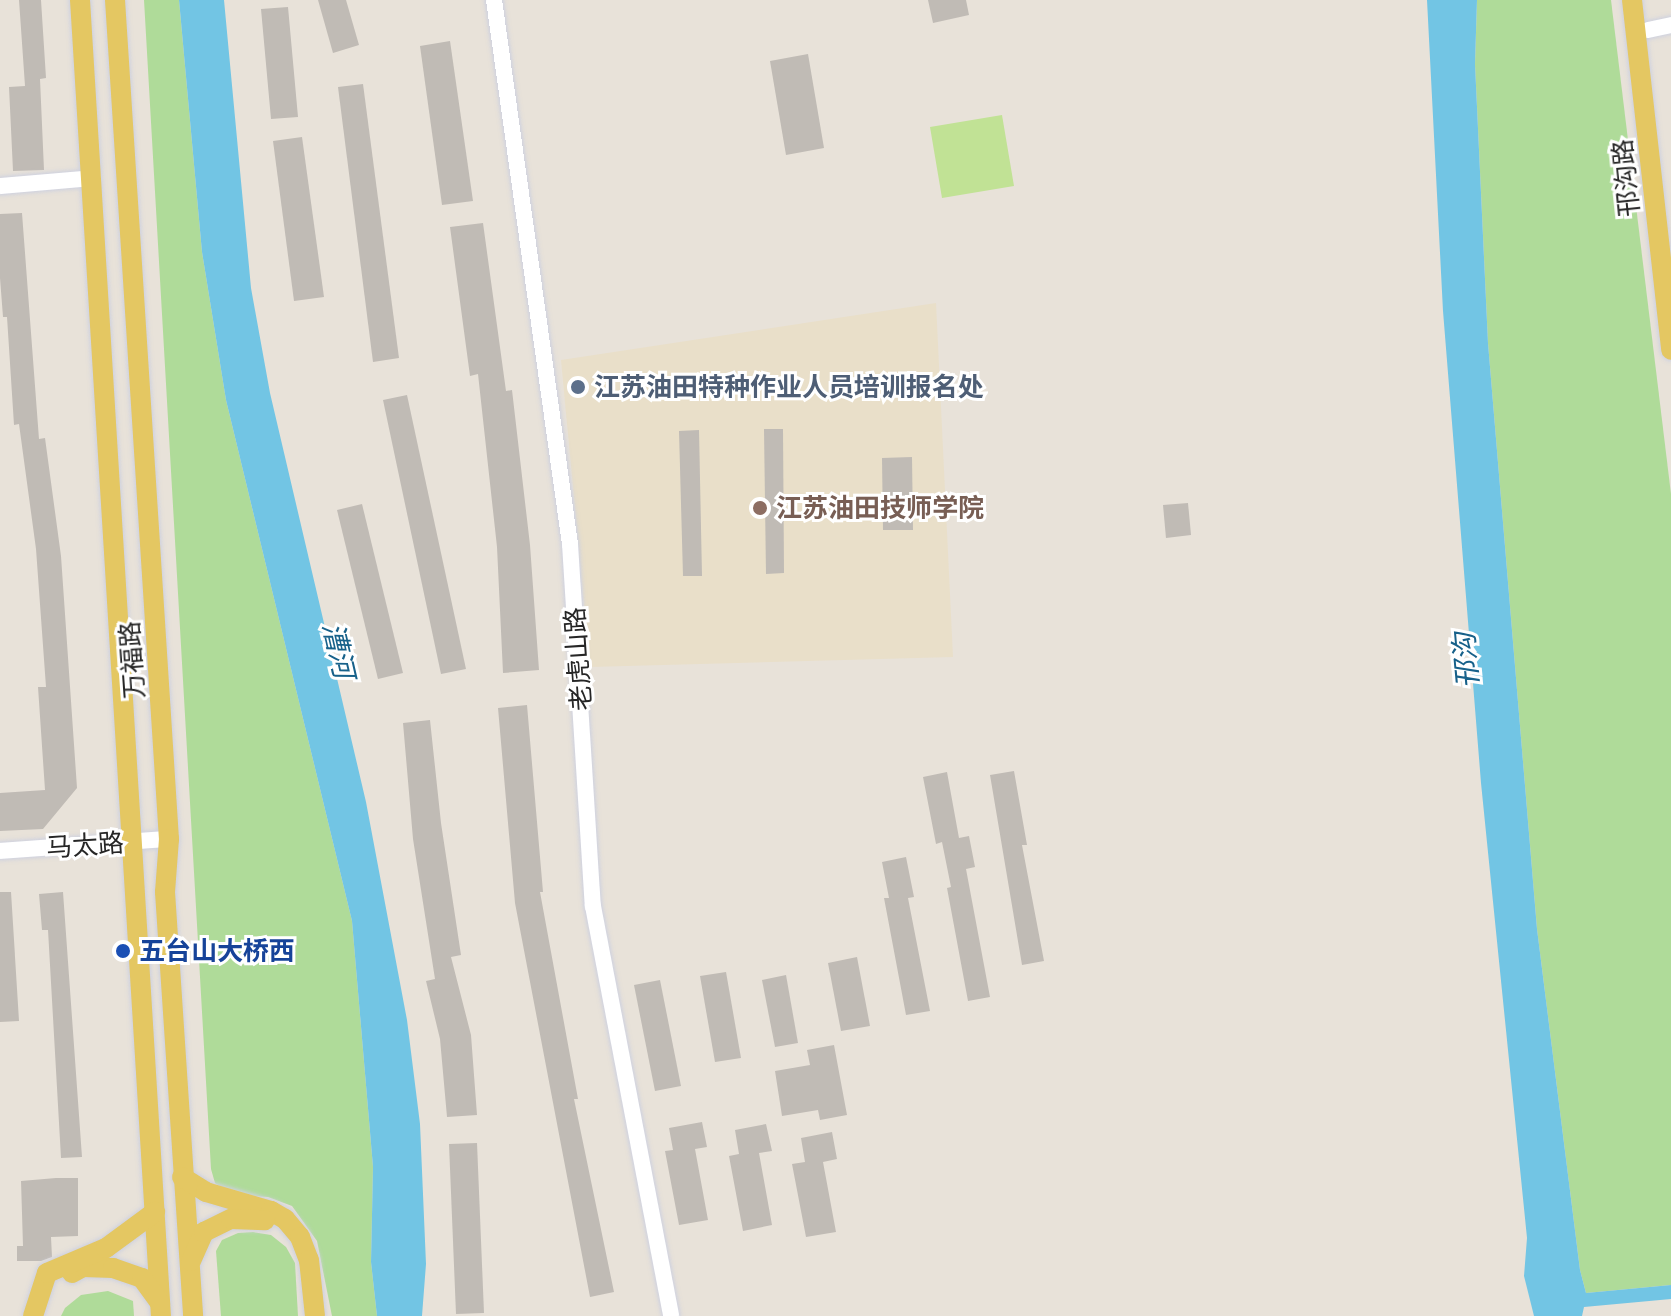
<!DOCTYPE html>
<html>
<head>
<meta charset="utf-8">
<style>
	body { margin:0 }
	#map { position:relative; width:1671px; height:1316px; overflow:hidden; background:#e8e2d9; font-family:"Noto Sans","Noto Sans SC",sans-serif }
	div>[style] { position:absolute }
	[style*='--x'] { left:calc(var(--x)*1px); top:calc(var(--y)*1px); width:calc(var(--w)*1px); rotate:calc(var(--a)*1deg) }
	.education>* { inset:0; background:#e9dfc9 }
	.green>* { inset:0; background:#afdb99 }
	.pitch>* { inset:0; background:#c1e295 }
	.water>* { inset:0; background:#72c5e4 }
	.building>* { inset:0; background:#c0bbb5 }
	.roads { filter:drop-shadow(0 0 2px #ced1df) drop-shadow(0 0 2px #ced1df) }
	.minor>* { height:16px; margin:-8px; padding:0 8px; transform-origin:8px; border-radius:8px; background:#fff }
	.major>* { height:20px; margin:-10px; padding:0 10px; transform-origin:10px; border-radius:10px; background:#e4c762 }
	.dots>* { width:22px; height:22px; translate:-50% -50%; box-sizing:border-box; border:4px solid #fff; border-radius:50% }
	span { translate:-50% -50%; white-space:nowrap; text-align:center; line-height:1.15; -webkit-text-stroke:6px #fff; paint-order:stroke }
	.street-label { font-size:26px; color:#262626 }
	.service-label { font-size:26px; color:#4e5e75; font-weight:700 }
	.left { translate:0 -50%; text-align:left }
	.education-label { font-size:26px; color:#785e54; font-weight:700 }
	.transit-label { font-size:26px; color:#164399; font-weight:700 }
	.water-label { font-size:28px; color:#17618a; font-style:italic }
</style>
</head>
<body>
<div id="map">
	<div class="education">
		<i style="clip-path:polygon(936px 303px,953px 657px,590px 667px,561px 360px)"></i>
	</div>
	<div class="green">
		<i style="clip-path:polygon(144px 0,179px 0,202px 252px,226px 400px,352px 921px,373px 1167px,371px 1262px,377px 1316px,332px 1316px,317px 1241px,292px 1206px,268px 1197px,231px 1195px,215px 1183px,211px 1169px)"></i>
		<i style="clip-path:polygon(1477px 0,1611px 0,1671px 494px,1671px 1285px,1586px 1293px,1580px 1270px,1537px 929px,1488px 343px,1475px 64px)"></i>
		<i style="clip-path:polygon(253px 1232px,271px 1235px,286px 1247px,295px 1263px,298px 1316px,221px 1316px,216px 1251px,222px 1240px,238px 1233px)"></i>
		<i style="clip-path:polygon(108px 1291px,133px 1301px,134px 1316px,61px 1316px,65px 1308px,81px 1295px)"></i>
	</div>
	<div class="pitch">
		<i style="clip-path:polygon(1002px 115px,1014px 186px,942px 198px,930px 127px)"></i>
	</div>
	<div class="water">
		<i style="clip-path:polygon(179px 0,224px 0,251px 288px,270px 393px,366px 802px,407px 1020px,420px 1124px,426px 1264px,422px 1316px,377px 1316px,371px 1262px,373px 1167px,352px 921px,226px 400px,202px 252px)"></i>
		<i style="clip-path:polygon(1427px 0,1477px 0,1475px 64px,1488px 343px,1537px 929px,1580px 1270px,1586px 1293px,1671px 1285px,1671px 1299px,1584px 1307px,1582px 1316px,1534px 1316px,1524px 1276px,1527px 1238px,1481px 783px,1443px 311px)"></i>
	</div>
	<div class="building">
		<i style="clip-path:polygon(19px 0,41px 0,46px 78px,40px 79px,44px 170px,13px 171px,9px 87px,25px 86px)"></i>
		<i style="clip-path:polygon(318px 0,346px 0,359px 45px,333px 53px)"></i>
		<i style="clip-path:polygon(928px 0,966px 0,969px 15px,933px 23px)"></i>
		<i style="clip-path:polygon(288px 7px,298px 117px,271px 119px,261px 9px)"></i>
		<i style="clip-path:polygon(450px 41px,473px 201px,442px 205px,420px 46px)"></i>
		<i style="clip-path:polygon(808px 54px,824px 148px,786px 155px,770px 61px)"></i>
		<i style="clip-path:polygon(363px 84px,399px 358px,373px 362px,338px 87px)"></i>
		<i style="clip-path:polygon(302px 137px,324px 297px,294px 301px,273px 141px)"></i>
		<i style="clip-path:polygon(22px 213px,39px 439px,45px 438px,61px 556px,77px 788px,43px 829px,0 831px,0 793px,45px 790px,38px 687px,46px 687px,36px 549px,19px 424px,14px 425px,7px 317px,3px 317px,0 278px,0 214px)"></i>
		<i style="clip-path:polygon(483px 223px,506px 391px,512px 390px,530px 545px,539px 670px,503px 673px,497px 547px,478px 374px,470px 376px,450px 227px)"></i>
		<i style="clip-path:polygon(407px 395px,466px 669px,441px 674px,383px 400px)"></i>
		<i style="clip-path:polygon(764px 429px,783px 429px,784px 573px,766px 574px)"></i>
		<i style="clip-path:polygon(699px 430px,702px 576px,683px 576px,679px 431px)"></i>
		<i style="clip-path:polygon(912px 457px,913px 530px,883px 530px,882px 458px)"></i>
		<i style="clip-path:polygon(1188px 503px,1191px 535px,1166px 538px,1163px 505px)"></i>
		<i style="clip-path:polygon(362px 504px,403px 673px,378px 679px,337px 510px)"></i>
		<i style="clip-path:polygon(527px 705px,543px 892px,540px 892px,578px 1099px,574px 1099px,614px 1292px,590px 1297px,515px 903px,498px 708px)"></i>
		<i style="clip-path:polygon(430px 720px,441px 823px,461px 955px,451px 957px,471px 1035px,477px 1115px,447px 1117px,440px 1039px,426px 981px,435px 979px,413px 839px,403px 723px)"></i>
		<i style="clip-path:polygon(1014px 771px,1027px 845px,1022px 845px,1044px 961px,1022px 965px,990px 775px)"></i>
		<i style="clip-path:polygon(947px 772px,959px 838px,969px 836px,975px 867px,966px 869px,990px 997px,968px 1001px,947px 888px,951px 887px,942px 842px,936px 844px,923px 777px)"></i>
		<i style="clip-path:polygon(906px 857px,914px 897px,908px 898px,930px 1011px,906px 1015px,884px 898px,889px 898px,882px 862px)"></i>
		<i style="clip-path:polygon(0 892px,11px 892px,19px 1021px,0 1022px)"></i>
		<i style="clip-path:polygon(63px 892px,82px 1157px,61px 1158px,48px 930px,42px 930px,39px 894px)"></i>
		<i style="clip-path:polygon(857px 957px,870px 1026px,841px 1031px,828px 963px)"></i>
		<i style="clip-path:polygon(726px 972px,741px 1058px,715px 1062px,700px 976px)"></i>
		<i style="clip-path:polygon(786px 975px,798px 1043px,775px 1047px,762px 980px)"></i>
		<i style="clip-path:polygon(660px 980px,681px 1086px,655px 1091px,634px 985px)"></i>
		<i style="clip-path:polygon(834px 1045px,847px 1115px,820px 1120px,818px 1110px,782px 1116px,775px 1071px,810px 1065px,807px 1050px)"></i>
		<i style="clip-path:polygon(702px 1122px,707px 1147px,695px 1149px,708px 1220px,679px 1225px,665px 1151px,673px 1150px,669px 1128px)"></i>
		<i style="clip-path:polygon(766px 1124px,772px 1151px,759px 1153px,772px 1225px,743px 1231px,729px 1156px,739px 1154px,735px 1130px)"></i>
		<i style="clip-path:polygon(832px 1132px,837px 1159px,823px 1162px,836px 1232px,806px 1237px,792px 1164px,805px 1162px,801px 1138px)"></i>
		<i style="clip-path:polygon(477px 1143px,484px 1313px,456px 1314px,449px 1144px)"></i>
		<i style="clip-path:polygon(56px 1178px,78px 1178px,78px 1236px,51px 1237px,52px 1257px,41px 1261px,17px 1261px,17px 1246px,23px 1246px,21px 1181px)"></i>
	</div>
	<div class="roads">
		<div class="minor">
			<i style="--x:494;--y:0;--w:549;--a:82.05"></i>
			<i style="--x:570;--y:544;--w:363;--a:86.4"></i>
			<i style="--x:593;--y:906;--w:417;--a:79.2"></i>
			<i style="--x:1648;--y:30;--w:24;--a:-12"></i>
			<i style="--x:0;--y:186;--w:93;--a:-4.9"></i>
			<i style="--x:0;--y:851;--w:169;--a:-4.1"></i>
		</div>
		<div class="major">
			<i style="--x:80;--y:0;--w:1318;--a:86.48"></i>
			<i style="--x:115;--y:0;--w:841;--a:86.32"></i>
			<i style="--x:169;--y:839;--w:53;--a:94.3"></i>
			<i style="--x:165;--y:892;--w:425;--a:86.2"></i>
			<i style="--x:1632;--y:0;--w:352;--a:83.6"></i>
			<i style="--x:182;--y:1177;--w:28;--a:32"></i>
			<i style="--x:206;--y:1192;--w:68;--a:16.3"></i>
			<i style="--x:271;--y:1211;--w:16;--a:30"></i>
			<i style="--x:285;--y:1219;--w:23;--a:50"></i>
			<i style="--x:300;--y:1237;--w:25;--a:69"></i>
			<i style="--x:309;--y:1260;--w:56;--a:83.9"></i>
			<i style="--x:191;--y:1261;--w:32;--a:-66"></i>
			<i style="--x:204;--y:1232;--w:30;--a:-26"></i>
			<i style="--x:231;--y:1219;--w:34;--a:2"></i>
			<i style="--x:72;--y:1273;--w:13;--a:-29"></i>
			<i style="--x:83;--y:1267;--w:30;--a:2"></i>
			<i style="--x:113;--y:1268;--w:31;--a:19"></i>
			<i style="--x:142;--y:1278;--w:31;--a:54"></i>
			<i style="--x:33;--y:1316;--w:45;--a:-72"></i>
			<i style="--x:47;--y:1273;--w:64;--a:-23"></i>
			<i style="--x:106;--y:1248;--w:61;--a:-36.3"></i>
		</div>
	</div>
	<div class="dots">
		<i style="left:578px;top:387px;background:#5c6f8a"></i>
		<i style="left:760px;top:508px;background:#8d6e63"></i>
		<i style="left:123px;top:951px;background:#1a4fb4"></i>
	</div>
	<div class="street-label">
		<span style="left:1626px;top:178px;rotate:-96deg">邗沟路</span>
		<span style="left:578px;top:659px;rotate:-94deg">老虎山路</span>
		<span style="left:132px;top:660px;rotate:-94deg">万福路</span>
		<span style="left:85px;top:845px;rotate:-4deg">马太路</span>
	</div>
	<div class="service-label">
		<span class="left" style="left:594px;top:387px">江苏油田特种作业人员培训报名处</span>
	</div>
	<div class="education-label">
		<span class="left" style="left:776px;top:508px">江苏油田技师学院</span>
	</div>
	<div class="transit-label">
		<span class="left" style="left:139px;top:951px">五台山大桥西</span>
	</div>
	<div class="water-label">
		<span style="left:340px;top:650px;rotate:77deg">漕河</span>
		<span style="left:1465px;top:661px;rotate:-95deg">邗沟</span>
	</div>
</div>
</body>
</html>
